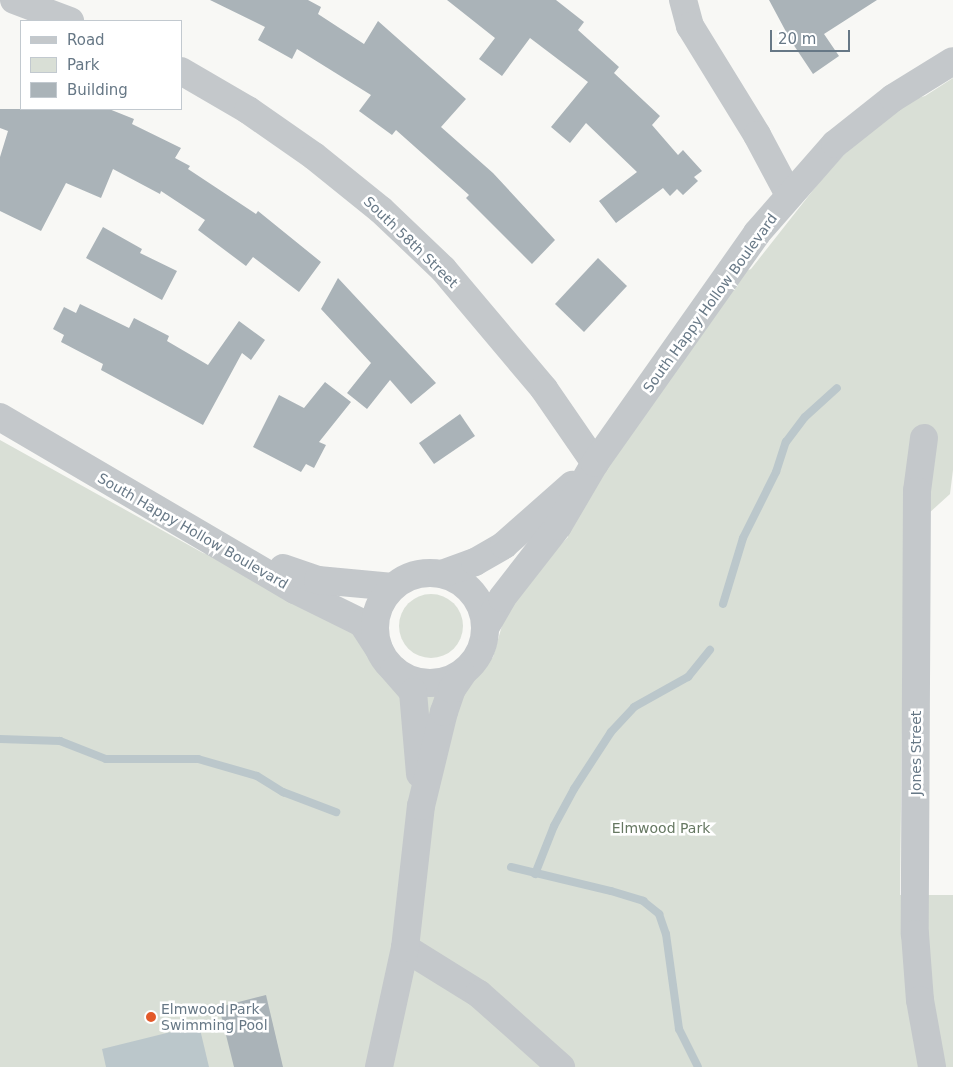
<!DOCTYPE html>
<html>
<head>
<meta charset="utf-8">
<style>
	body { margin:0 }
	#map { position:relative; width:953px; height:1067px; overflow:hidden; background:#f8f8f5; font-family:"DejaVu Sans",sans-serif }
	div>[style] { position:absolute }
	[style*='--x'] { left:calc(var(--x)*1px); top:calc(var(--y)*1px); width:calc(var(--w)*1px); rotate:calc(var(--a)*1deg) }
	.green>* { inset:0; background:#d9dfd6 }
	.round { border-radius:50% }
	.water>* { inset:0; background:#bbc7cb }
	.stream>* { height:8px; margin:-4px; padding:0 4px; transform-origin:4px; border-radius:4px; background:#bbc7cb }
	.building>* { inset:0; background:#aab3b8 }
	.minor>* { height:28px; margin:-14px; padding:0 14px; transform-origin:14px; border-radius:14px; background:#c4c8cb }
	.minor>.ring { margin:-14px; padding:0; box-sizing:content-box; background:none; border:28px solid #c4c8cb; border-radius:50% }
	.dots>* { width:14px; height:14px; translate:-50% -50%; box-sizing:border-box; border:2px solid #fff; border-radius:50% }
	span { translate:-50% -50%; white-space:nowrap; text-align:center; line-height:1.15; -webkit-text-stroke:5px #fff; paint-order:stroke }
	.street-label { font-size:14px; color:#677886 }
	.park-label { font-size:14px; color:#667862 }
	.poi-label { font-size:14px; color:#677886 }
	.left { translate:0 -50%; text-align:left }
	.legend { position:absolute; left:20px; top:20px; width:162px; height:90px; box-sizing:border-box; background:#fff; border:1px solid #c2c9cf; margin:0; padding:6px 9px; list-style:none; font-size:15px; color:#677886 }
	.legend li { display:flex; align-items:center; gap:10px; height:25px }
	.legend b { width:25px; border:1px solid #c2c9cf }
	.scale { position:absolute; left:770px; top:30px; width:80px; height:22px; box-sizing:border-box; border:2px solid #677886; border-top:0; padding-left:6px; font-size:15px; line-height:18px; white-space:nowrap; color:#677886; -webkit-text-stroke:4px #fff; paint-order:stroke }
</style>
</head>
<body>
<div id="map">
	<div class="green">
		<i style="clip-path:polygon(953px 78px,953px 470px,950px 494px,906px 534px,904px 549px,900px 895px,953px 895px,953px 1067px,0 1067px,0 440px,203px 553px,221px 558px,347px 626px,398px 691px,459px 699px,469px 681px,493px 657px,507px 608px,534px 571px,568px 537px,568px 528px,731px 277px,751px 269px,825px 175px,890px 106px,925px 96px)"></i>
		<i class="round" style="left:399px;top:594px;width:64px;height:64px"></i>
	</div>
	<div class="water">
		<i style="clip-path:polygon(199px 1025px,209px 1067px,106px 1067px,102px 1049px)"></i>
	</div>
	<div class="stream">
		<i style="--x:723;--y:604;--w:69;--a:-73.1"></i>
		<i style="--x:743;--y:538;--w:74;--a:-63.4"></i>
		<i style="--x:776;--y:472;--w:32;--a:-72"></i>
		<i style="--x:786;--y:442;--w:31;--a:-53"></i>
		<i style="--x:805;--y:417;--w:43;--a:-42.2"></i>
		<i style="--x:0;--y:739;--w:60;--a:1.9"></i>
		<i style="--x:60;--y:741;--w:49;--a:21.4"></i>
		<i style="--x:106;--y:759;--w:92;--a:0"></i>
		<i style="--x:198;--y:759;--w:61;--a:16.1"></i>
		<i style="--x:257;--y:776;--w:31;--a:32"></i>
		<i style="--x:283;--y:792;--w:57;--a:20.7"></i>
		<i style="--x:511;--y:867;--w:103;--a:13.5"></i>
		<i style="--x:611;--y:891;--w:34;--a:17"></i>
		<i style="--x:643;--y:901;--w:21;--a:39"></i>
		<i style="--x:659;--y:914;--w:21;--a:71"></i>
		<i style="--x:666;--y:934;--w:96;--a:82.2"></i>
		<i style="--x:679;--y:1029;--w:42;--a:63.4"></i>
		<i style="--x:535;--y:874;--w:52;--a:-68.4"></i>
		<i style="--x:554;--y:826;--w:42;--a:-61.6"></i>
		<i style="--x:574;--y:789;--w:68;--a:-57"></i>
		<i style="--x:611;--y:732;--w:34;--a:-47"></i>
		<i style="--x:634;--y:707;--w:62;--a:-29.1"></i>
		<i style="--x:688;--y:677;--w:35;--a:-51"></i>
	</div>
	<div class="building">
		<i style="clip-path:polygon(210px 0,308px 0,321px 7px,318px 14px,364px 44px,378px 21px,466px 99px,441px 127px,493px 173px,555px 240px,532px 264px,466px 198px,469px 195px,396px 130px,392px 135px,359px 111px,371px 95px,297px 49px,292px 59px,258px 40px,265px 27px)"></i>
		<i style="clip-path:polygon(447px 0,556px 0,584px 22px,578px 30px,619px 67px,614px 73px,660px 116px,652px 125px,678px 155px,683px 150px,702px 171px,694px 177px,698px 181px,683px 195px,677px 189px,670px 196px,663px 188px,616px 223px,599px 201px,637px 172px,586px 123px,570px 143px,551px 127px,588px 82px,530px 38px,502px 76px,479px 59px,495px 38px)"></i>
		<i style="clip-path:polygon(769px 0,877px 0,824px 34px,839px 56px,813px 74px,791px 41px)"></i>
		<i style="clip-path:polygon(0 109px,109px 109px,134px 119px,132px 124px,181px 148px,175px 158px,190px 166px,188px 169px,256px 214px,258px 211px,321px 262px,299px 292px,253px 257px,246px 266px,198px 230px,205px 220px,161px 191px,160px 194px,113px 169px,101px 198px,66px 183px,41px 231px,0 211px,0 157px,8px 131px,0 128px)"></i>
		<i style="clip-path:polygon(103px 227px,142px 249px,140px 253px,177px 271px,162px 300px,86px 258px)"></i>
		<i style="clip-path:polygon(598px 258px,627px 286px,584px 332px,555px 304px)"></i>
		<i style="clip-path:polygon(338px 278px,436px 383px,411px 404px,390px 380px,367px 409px,347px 393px,371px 363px,321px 309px)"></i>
		<i style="clip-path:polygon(80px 304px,129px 328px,134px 318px,169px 336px,167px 341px,208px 365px,239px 321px,265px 340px,251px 360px,242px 353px,203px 425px,101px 370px,103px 364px,61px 342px,64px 335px,53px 329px,64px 307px,76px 313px)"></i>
		<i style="clip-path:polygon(325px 382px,351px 402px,319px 442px,326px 445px,314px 468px,306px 464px,301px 472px,253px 447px,279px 395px,304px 408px)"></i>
		<i style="clip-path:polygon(460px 414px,475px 436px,434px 464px,419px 443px)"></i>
		<i style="clip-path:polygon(266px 995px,283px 1067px,234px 1067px,219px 1007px)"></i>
	</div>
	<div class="minor">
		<i style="--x:14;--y:0;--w:60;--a:20.6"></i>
		<i style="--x:683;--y:0;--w:27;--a:75"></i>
		<i style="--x:690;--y:26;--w:128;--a:58.4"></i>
		<i style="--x:757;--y:135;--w:68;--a:61.9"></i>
		<i style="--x:181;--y:71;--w:78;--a:30.2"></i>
		<i style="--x:248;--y:110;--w:80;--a:34.9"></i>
		<i style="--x:314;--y:156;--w:86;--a:38.9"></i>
		<i style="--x:381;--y:210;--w:86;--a:43.6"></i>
		<i style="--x:443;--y:269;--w:157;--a:49.9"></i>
		<i style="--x:544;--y:389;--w:90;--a:55.4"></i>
		<i style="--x:0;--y:417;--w:342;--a:30.4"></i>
		<i style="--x:295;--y:590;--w:75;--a:26.2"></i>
		<i style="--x:362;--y:623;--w:31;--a:57"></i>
		<i style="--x:924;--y:438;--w:53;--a:97.5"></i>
		<i style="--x:917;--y:491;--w:443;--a:90.3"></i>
		<i style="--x:915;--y:934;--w:66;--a:85.7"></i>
		<i style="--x:920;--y:1000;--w:68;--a:79.8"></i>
		<i style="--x:283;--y:568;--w:37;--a:19"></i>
		<i style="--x:318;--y:580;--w:75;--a:5.3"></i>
		<i class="ring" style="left:375px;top:573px;width:82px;height:82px"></i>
		<i style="--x:442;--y:574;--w:35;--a:-20"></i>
		<i style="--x:475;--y:562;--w:34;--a:-30"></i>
		<i style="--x:504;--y:545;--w:91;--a:-41.4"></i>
		<i style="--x:485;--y:628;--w:34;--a:-60"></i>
		<i style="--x:502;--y:598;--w:91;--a:-52.1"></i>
		<i style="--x:558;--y:526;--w:73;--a:-59.6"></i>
		<i style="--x:595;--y:463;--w:281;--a:-54.8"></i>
		<i style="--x:757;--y:233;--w:118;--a:-48.8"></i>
		<i style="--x:835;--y:144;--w:74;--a:-38.4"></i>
		<i style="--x:893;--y:98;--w:70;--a:-31.7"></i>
		<i style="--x:394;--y:670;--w:29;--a:49"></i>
		<i style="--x:413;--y:692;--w:82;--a:85.1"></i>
		<i style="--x:405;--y:948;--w:87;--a:31.9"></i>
		<i style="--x:479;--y:994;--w:110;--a:41.7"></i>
		<i style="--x:379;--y:1067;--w:122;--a:-77.7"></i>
		<i style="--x:405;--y:948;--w:143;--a:-83.6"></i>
		<i style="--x:421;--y:806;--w:97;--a:-76.3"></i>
		<i style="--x:444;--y:712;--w:24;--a:-71"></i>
		<i style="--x:452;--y:689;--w:18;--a:-56"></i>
	</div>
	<div class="dots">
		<i style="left:151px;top:1017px;background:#e35a2a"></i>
	</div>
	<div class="street-label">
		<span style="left:411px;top:242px;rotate:44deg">South 58th Street</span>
		<span style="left:710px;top:303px;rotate:-54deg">South Happy Hollow Boulevard</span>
		<span style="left:193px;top:531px;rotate:30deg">South Happy Hollow Boulevard</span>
		<span style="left:916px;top:753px;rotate:-90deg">Jones Street</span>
	</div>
	<div class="park-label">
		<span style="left:661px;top:828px">Elmwood Park</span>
	</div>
	<div class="poi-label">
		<span class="left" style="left:161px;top:1017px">Elmwood Park<br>Swimming Pool</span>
	</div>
	<ul class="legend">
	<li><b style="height:6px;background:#c4c8cb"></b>Road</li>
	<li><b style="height:14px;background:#d9dfd6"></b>Park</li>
	<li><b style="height:14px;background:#aab3b8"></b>Building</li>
	</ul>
	<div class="scale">20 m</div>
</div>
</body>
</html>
